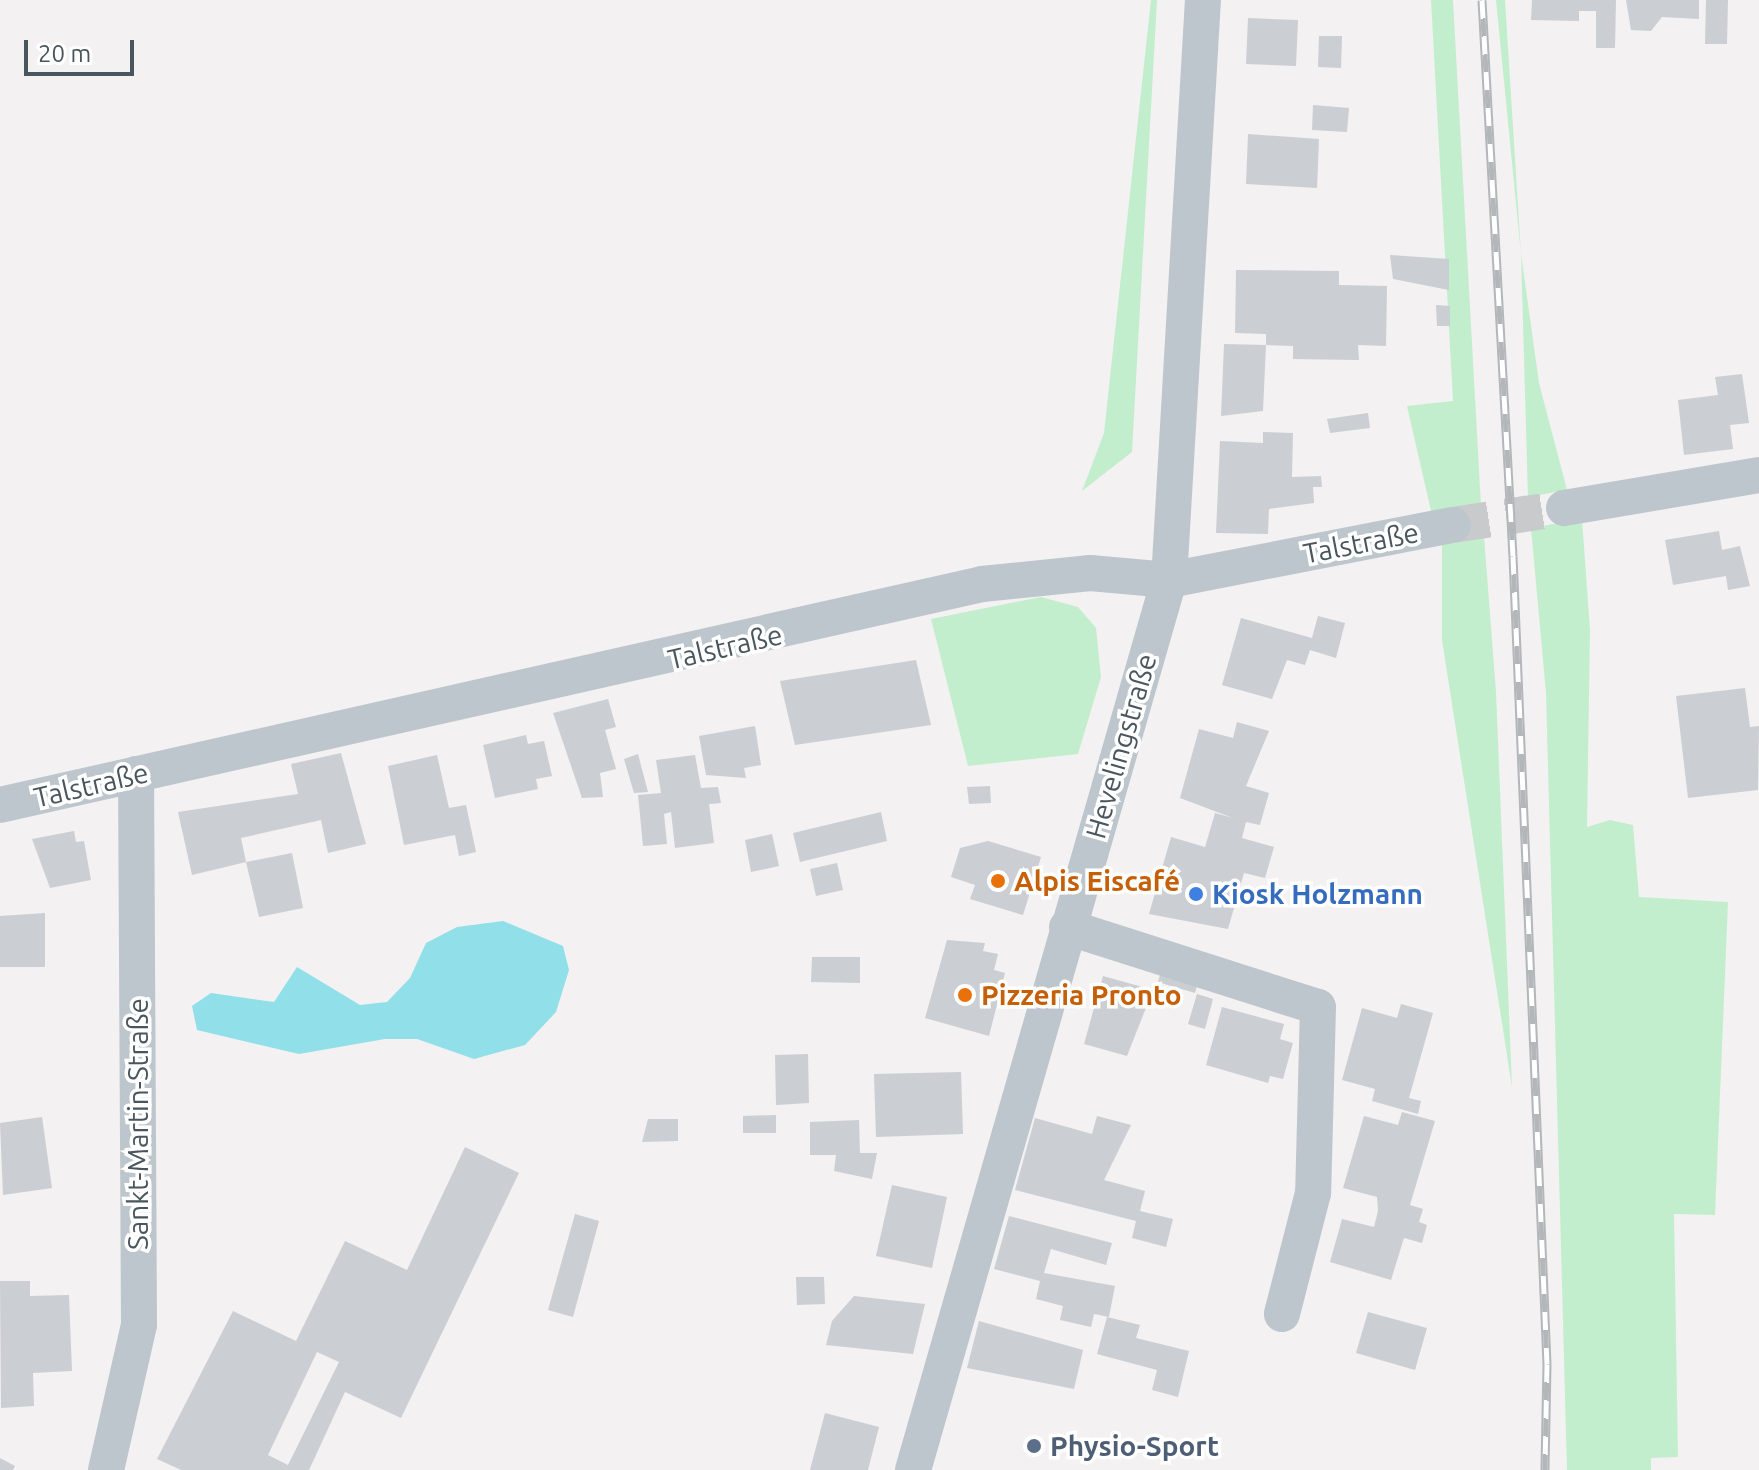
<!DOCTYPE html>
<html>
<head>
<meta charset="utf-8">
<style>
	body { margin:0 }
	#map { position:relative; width:1759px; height:1470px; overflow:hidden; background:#f3f1f1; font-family:Ubuntu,sans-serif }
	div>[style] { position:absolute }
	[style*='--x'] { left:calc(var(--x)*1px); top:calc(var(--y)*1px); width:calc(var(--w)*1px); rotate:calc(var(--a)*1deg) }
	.green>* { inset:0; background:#c2eece }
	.water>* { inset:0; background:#91e0e9 }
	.building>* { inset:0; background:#cbced3 }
	.street-tunnel>* { height:36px; margin-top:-18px; transform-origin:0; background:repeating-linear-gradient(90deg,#c8cacc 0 36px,transparent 0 54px) }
	.street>* { height:36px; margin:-18px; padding:0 18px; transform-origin:18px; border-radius:18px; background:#bdc6cc }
	.rail>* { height:9px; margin-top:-4.5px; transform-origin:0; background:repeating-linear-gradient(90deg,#fff 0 18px,#b3b7ba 0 36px); box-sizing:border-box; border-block:2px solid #b3b7ba }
	.dots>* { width:22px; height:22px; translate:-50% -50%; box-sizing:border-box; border:4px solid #fff; border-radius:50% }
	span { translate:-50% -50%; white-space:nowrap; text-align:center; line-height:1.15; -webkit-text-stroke:7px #fff; paint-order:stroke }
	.street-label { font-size:28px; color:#49565d }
	.food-label { font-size:28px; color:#c56008; font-weight:700 }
	.left { translate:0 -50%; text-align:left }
	.shop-label { font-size:28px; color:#366cbe; font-weight:700 }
	.service-label { font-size:28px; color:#4e5e75; font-weight:700 }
	.scale { position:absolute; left:24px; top:40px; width:110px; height:36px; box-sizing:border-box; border:4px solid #49565d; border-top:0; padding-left:10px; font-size:24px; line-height:28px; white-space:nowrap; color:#49565d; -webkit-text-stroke:6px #fff; paint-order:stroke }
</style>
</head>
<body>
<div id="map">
	<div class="green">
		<i style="clip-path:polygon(1151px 0,1157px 0,1132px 452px,1082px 491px,1104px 433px)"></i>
		<i style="clip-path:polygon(1431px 0,1453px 0,1481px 506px,1432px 515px,1407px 406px,1453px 401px)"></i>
		<i style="clip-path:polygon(1496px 0,1505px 0,1521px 254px,1539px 383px,1567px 490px,1528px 497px,1521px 254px)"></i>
		<i style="clip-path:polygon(1582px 519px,1590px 630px,1587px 827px,1610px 820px,1633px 825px,1639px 897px,1728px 902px,1715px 1215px,1674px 1214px,1678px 1457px,1651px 1458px,1651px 1470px,1567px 1470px,1546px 693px,1531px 528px)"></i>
		<i style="clip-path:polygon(1484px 536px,1496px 692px,1512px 1087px,1442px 640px,1442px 543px)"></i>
		<i style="clip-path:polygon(1041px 597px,1078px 607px,1096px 628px,1101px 677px,1078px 754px,968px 766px,931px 619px)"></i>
	</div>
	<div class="water">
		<i style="clip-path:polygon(503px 921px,563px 946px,569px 970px,556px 1012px,525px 1045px,474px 1059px,417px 1039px,385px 1039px,299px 1054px,197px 1030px,192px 1006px,211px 993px,274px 1002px,297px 967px,360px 1005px,387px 1002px,410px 978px,426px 943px,457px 927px)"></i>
	</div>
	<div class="building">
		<i style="clip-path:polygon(1532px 0,1616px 0,1615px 48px,1596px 48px,1596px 11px,1579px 11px,1579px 21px,1531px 20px)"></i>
		<i style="clip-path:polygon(1626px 0,1699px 0,1699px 19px,1662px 17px,1651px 31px,1631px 30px)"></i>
		<i style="clip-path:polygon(1706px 0,1728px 0,1727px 44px,1705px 44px)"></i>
		<i style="clip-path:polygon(1248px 18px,1298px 20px,1296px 66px,1246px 64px)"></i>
		<i style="clip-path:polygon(1319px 36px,1342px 36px,1341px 68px,1318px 67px)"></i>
		<i style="clip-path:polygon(1313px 105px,1349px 108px,1347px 132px,1312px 130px)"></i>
		<i style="clip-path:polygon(1248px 134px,1319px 139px,1317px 188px,1246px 184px)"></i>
		<i style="clip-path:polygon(1390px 255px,1449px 259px,1449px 290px,1393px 279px)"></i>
		<i style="clip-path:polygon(1236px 270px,1339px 271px,1339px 285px,1387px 286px,1386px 346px,1358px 345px,1359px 360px,1293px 359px,1293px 346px,1266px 345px,1263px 411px,1221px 416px,1224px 344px,1266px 345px,1266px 334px,1235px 333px)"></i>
		<i style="clip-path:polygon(1436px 305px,1450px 306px,1450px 326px,1437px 326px)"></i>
		<i style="clip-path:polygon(1742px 374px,1749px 423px,1730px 425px,1733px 449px,1684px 455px,1678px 400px,1718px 395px,1715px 377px)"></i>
		<i style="clip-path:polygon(1368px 413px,1370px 428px,1330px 433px,1327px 419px)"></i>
		<i style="clip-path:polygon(1263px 432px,1293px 433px,1292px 477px,1321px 476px,1322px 487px,1313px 487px,1314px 503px,1269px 509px,1268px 534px,1216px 533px,1220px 441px,1263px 443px)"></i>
		<i style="clip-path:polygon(1719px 531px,1722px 550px,1740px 546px,1750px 586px,1728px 590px,1726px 576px,1673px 585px,1665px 540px)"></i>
		<i style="clip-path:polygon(1318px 616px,1345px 623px,1336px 658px,1310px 650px,1305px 665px,1287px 660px,1272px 699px,1222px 685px,1241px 618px,1312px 638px)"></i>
		<i style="clip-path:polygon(916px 660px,931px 725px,795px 745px,780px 681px)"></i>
		<i style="clip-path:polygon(1745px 688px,1750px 727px,1759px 726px,1758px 790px,1688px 798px,1676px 696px)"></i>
		<i style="clip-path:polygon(608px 699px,616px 727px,605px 730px,616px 769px,600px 773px,603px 797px,582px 798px,553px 713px)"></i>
		<i style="clip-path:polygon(1237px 722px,1269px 731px,1246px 786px,1269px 793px,1260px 825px,1246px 822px,1242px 838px,1274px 847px,1265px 878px,1244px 873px,1228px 929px,1149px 914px,1171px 837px,1205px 847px,1215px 813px,1233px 818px,1180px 798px,1199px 729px,1233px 738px)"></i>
		<i style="clip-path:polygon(755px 726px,761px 765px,744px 768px,746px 778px,706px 775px,699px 736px)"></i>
		<i style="clip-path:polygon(526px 735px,528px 744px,544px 741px,552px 776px,536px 779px,538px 789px,495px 798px,483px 745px)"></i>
		<i style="clip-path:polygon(341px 753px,366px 844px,328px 853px,321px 820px,241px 838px,246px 862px,192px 875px,178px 812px,298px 794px,291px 764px)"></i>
		<i style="clip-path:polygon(638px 754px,648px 792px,634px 793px,624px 759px)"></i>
		<i style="clip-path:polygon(437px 755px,449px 808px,466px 805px,476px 852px,459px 856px,455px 835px,404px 845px,388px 766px)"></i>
		<i style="clip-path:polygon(695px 755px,701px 788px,718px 787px,721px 803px,709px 804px,714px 843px,675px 848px,671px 812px,664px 814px,667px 844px,643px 846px,638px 795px,661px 793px,656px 760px)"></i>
		<i style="clip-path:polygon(990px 786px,991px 803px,969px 804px,967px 787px)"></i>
		<i style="clip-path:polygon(881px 812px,887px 841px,800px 862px,793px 833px)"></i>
		<i style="clip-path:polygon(74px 831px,76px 842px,84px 841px,91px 880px,50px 888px,32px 839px)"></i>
		<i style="clip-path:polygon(772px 834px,779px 866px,751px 872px,745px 840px)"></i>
		<i style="clip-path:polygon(988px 841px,1041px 857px,1023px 915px,970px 899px,975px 885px,951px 877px,960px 848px)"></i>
		<i style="clip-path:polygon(292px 853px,303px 908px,259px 917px,246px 862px)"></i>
		<i style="clip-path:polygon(837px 863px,843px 890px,816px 896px,810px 869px)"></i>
		<i style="clip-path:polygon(45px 913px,45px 967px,0 967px,0 916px)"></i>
		<i style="clip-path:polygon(947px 940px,985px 943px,983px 951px,998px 954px,994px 970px,1005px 973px,989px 1036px,925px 1018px)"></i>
		<i style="clip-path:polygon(812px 957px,860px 957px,860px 983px,811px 982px)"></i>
		<i style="clip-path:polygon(1163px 964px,1200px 974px,1195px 993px,1158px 982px)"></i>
		<i style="clip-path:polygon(1103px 976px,1153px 990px,1127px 1056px,1084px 1044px)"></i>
		<i style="clip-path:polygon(1197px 994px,1213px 999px,1205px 1029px,1188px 1024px)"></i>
		<i style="clip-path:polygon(1401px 1004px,1433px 1013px,1409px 1098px,1421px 1101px,1418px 1114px,1372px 1101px,1375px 1089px,1342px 1080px,1362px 1008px,1397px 1018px)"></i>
		<i style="clip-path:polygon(1222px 1007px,1284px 1024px,1280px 1039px,1293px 1043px,1283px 1079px,1270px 1076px,1268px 1083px,1206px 1065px)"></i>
		<i style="clip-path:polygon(808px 1054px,809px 1103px,776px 1105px,775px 1055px)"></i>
		<i style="clip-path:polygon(961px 1072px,963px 1134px,876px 1137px,874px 1074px)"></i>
		<i style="clip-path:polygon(1402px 1112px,1435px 1121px,1410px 1205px,1423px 1209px,1419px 1222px,1427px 1225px,1422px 1243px,1404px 1238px,1391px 1280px,1330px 1262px,1342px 1219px,1374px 1227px,1378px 1211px,1377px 1197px,1343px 1188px,1364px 1116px,1398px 1125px)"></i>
		<i style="clip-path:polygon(776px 1115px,776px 1133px,743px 1133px,743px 1116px)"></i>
		<i style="clip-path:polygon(1097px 1116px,1131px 1125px,1104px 1180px,1145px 1191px,1140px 1211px,1173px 1219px,1166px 1247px,1132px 1238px,1136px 1221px,1015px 1190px,1035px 1118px,1092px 1134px)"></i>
		<i style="clip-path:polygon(42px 1117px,52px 1188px,3px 1195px,0 1123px)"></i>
		<i style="clip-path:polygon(648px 1119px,678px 1119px,678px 1141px,642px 1142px)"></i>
		<i style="clip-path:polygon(859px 1120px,860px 1153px,877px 1153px,872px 1179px,834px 1171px,836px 1155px,810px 1155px,810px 1122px)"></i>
		<i style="clip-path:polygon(evenodd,465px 1147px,519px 1173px,401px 1418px,345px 1392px,309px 1470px,181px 1470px,157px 1459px,233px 1311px,296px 1341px,345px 1241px,407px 1270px,465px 1147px,317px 1352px,339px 1362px,288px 1465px,268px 1455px,317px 1352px)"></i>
		<i style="clip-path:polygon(892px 1185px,947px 1197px,932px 1268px,876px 1256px)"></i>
		<i style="clip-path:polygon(575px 1214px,599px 1221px,573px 1317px,548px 1310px)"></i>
		<i style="clip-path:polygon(1009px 1216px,1112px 1243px,1106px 1265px,1051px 1249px,1044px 1273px,1115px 1286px,1109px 1317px,1094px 1314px,1091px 1327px,1060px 1320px,1063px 1306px,1036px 1299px,1040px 1281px,994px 1269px)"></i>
		<i style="clip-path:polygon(796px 1277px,824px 1277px,825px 1304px,797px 1305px)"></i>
		<i style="clip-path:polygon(0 1281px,30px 1281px,30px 1296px,69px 1295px,72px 1371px,33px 1373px,34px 1406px,1px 1408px)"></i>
		<i style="clip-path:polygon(854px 1296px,925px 1304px,913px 1354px,826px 1345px,832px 1321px)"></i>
		<i style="clip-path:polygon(1368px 1312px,1427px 1328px,1415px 1370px,1356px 1353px)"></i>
		<i style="clip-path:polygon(1107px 1317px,1140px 1325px,1136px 1338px,1189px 1351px,1178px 1397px,1152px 1390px,1157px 1370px,1097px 1354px)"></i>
		<i style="clip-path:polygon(979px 1321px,1083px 1350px,1074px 1389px,967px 1368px)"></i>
		<i style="clip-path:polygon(825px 1413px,879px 1427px,868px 1470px,810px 1470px)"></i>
		<i style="clip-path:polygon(0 1458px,15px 1466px,13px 1470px,0 1470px)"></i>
	</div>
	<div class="street-tunnel">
		<i style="--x:1453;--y:525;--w:112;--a:-8.7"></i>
	</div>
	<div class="street">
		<i style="--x:1564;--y:508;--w:198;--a:-9.6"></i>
		<i style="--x:0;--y:805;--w:1007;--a:-12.68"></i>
		<i style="--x:982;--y:584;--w:109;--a:-5.8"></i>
		<i style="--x:1090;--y:573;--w:79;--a:5.1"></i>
		<i style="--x:1169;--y:580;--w:289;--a:-11"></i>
		<i style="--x:1067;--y:927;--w:263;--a:17.7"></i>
		<i style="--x:1318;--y:1007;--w:186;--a:91.5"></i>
		<i style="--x:1313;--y:1193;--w:125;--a:104.4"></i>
		<i style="--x:106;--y:1470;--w:149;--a:-77.2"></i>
		<i style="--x:139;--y:1325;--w:551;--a:-90.31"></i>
		<i style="--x:913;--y:1470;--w:926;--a:-73.95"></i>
		<i style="--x:1169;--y:580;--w:581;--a:-86.65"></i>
	</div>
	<div class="rail">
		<i style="--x:1482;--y:0;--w:557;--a:86.81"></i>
		<i style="--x:1513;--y:556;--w:809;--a:87.59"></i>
		<i style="--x:1547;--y:1364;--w:106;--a:91.1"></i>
	</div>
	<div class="dots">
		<i style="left:998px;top:881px;background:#e8710a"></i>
		<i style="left:1196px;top:894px;background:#3f7fe0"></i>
		<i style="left:965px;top:995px;background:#e8710a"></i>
		<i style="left:1034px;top:1446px;background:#5c6f8a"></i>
	</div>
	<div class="street-label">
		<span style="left:1361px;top:543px;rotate:-11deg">Talstraße</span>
		<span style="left:725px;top:647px;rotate:-13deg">Talstraße</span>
		<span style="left:1121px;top:746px;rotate:-74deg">Hevelingstraße</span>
		<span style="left:91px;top:785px;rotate:-13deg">Talstraße</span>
		<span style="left:138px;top:1124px;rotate:-90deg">Sankt-Martin-Straße</span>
	</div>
	<div class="food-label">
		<span class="left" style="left:1014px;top:881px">Alpis Eiscafé</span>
		<span class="left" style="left:981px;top:995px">Pizzeria Pronto</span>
	</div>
	<div class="shop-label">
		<span class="left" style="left:1212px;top:894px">Kiosk Holzmann</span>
	</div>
	<div class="service-label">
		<span class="left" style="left:1050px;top:1446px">Physio-Sport</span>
	</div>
	<div class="scale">20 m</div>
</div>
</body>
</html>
